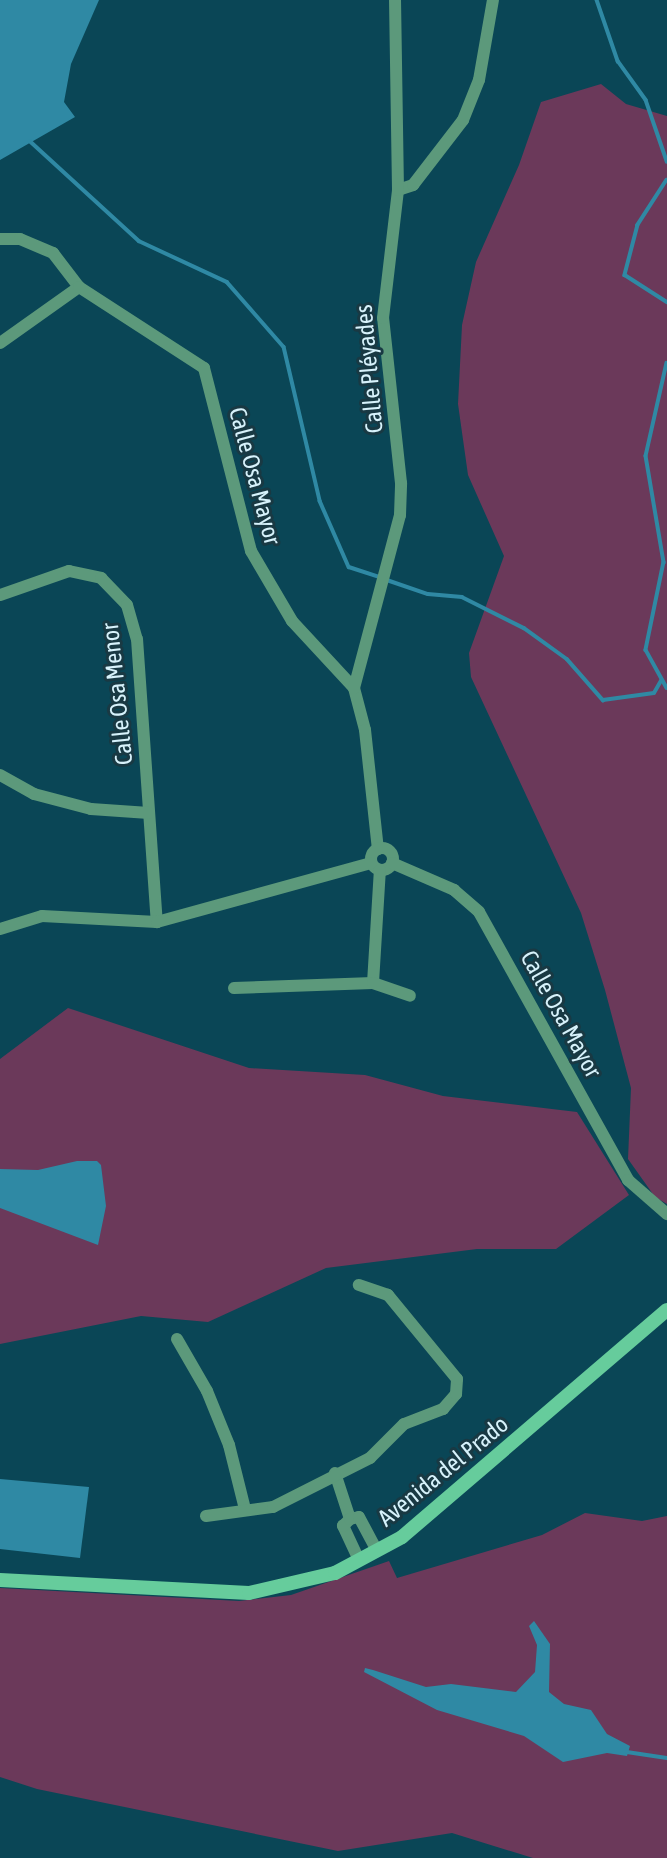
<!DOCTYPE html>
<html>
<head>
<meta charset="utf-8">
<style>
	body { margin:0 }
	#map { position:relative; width:667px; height:1858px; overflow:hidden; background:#0a4656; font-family:"Asap Condensed",sans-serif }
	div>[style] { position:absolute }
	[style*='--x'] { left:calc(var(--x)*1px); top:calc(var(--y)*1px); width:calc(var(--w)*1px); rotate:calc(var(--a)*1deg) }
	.green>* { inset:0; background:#6b395a }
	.water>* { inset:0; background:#2f89a4 }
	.stream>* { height:3.5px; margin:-1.75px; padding:0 1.75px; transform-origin:1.75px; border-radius:1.75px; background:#2f89a4 }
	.street>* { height:12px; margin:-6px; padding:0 6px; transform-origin:6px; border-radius:6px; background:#5c997b }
	.street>.ring { margin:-6px; padding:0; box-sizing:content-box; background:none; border:12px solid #5c997b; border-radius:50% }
	.secondary>* { height:14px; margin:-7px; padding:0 7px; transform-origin:7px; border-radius:7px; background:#66cc9c }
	span { translate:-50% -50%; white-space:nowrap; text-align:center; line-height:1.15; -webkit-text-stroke:6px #193943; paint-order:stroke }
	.street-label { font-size:24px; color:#d7f2fb }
</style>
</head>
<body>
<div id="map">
	<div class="green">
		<i style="clip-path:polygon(601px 84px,626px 104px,667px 116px,667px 1204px,655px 1197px,628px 1159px,631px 1088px,605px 990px,581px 913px,471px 677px,469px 653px,504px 556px,468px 475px,458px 404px,462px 325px,476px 262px,519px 165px,541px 102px)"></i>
		<i style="clip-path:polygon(68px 1008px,249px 1068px,365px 1075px,443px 1096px,577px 1112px,629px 1195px,556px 1249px,477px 1249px,326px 1268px,208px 1322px,141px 1316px,0 1344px,0 1059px)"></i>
		<i style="clip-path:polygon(585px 1513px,642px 1521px,667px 1516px,667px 1858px,533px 1858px,452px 1833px,338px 1851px,37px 1789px,0 1777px,0 1588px,239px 1601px,291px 1595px,389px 1561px,397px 1578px,542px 1535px)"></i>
	</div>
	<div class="water">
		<i style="clip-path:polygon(0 0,99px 0,71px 64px,64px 102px,75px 117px,0 160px)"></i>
		<i style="clip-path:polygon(77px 1161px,97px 1161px,101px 1165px,106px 1206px,98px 1245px,0 1208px,0 1169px,38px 1170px)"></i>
		<i style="clip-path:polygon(0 1479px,89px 1487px,80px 1558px,0 1549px)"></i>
		<i style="clip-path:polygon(534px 1621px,550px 1644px,549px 1692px,564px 1704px,591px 1710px,607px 1734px,630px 1746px,627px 1756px,607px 1753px,563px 1762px,524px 1736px,437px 1710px,364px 1672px,365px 1668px,373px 1670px,426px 1687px,451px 1684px,516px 1692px,535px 1672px,537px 1645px,529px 1626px)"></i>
	</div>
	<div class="stream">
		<i style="--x:597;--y:0;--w:65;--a:71"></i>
		<i style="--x:618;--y:61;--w:48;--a:54.3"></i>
		<i style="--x:646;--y:100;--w:65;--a:71"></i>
		<i style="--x:30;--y:141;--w:148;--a:42.5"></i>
		<i style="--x:139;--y:241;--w:97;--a:25"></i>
		<i style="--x:227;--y:282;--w:86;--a:48.8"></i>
		<i style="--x:284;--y:347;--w:158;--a:76.8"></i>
		<i style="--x:320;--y:501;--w:72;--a:66.3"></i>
		<i style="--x:349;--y:567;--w:33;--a:18"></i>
		<i style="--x:667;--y:180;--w:54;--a:122.8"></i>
		<i style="--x:638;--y:225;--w:52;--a:104.6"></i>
		<i style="--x:625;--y:275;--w:50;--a:32.7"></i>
		<i style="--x:667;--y:363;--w:95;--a:102.7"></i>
		<i style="--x:646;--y:456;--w:108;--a:80.4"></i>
		<i style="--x:664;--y:562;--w:90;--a:101.6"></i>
		<i style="--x:646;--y:650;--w:43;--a:61.1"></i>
		<i style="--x:387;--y:580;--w:43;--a:18.9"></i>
		<i style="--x:428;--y:594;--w:34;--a:5"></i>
		<i style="--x:462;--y:597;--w:69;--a:26.6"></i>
		<i style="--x:524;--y:628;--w:53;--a:35.8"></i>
		<i style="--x:567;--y:659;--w:55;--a:48.7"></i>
		<i style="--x:603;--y:700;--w:51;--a:-7.8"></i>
		<i style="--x:654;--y:693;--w:14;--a:-60"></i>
		<i style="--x:627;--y:1752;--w:40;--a:8.5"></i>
	</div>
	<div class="street">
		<i style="--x:398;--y:190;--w:16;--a:-18"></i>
		<i style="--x:413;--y:185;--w:82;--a:-52.4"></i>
		<i style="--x:463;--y:120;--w:43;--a:-68.2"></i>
		<i style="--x:479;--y:80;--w:81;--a:-80.1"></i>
		<i style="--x:0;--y:239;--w:20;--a:0"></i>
		<i style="--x:20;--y:239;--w:36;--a:23"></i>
		<i style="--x:53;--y:253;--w:43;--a:52.6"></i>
		<i style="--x:0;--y:343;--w:97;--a:-35.3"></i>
		<i style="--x:79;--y:287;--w:149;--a:32.9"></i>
		<i style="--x:204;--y:368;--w:189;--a:75.6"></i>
		<i style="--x:251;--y:551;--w:81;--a:59.6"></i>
		<i style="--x:292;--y:621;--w:91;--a:47.2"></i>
		<i style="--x:354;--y:688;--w:43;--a:75.3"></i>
		<i style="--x:365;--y:730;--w:120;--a:83.8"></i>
		<i style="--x:0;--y:595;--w:73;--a:-19.2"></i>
		<i style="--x:69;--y:571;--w:33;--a:12"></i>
		<i style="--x:101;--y:578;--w:37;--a:46"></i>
		<i style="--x:127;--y:605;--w:35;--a:74"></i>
		<i style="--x:137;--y:639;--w:284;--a:86"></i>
		<i style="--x:354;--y:688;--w:179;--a:-75.1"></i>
		<i style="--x:400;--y:515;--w:32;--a:-88"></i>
		<i style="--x:401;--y:483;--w:166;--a:-96.2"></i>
		<i style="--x:383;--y:318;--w:129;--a:-83.3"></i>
		<i style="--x:398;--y:190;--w:190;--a:-90.9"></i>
		<i style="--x:0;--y:775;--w:39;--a:29"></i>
		<i style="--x:34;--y:794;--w:59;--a:14.7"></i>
		<i style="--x:91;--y:809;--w:58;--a:3.9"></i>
		<i class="ring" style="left:371px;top:848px;width:10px;height:10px"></i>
		<i style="--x:392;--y:863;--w:68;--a:23.5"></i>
		<i style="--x:454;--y:890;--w:33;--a:41"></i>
		<i style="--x:479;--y:912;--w:307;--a:60.9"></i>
		<i style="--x:628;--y:1180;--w:52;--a:41.1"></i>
		<i style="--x:0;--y:929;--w:44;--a:-17.2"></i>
		<i style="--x:42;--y:916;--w:115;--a:3"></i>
		<i style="--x:157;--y:922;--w:222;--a:-15.4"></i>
		<i style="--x:373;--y:983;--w:113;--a:-86.5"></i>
		<i style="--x:234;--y:988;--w:139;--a:-2.1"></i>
		<i style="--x:373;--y:983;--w:39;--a:19"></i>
		<i style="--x:177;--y:1339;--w:60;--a:60"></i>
		<i style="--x:207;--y:1391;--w:58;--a:67.8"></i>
		<i style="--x:229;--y:1445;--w:66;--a:76"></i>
		<i style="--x:335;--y:1473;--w:48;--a:71.9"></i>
		<i style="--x:206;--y:1516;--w:68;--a:-7.7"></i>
		<i style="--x:273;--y:1507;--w:109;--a:-26.8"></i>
		<i style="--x:370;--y:1458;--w:48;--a:-45"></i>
		<i style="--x:404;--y:1424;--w:42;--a:-21"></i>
		<i style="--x:443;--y:1409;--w:20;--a:-49"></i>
		<i style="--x:456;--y:1394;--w:15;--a:-86"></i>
		<i style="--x:457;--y:1379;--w:109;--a:-129.4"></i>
		<i style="--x:388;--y:1295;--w:31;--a:-161"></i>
		<i style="--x:359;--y:1560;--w:38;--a:-115"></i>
		<i style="--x:343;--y:1526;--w:10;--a:-45"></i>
		<i style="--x:350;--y:1519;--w:9;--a:-13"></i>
		<i style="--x:359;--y:1517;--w:38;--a:62"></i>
	</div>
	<div class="secondary">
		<i style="--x:0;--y:1580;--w:249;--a:3"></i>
		<i style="--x:249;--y:1593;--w:88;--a:-13.1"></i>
		<i style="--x:335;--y:1573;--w:76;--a:-28.2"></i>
		<i style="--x:402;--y:1537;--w:349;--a:-40.6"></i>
	</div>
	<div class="street-label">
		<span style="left:369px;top:369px;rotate:-95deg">Calle Pléyades</span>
		<span style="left:255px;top:476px;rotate:75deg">Calle Osa Mayor</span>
		<span style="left:117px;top:694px;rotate:-96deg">Calle Osa Menor</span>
		<span style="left:561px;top:1014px;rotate:61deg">Calle Osa Mayor</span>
		<span style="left:443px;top:1471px;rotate:-39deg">Avenida del Prado</span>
	</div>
</div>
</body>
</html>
